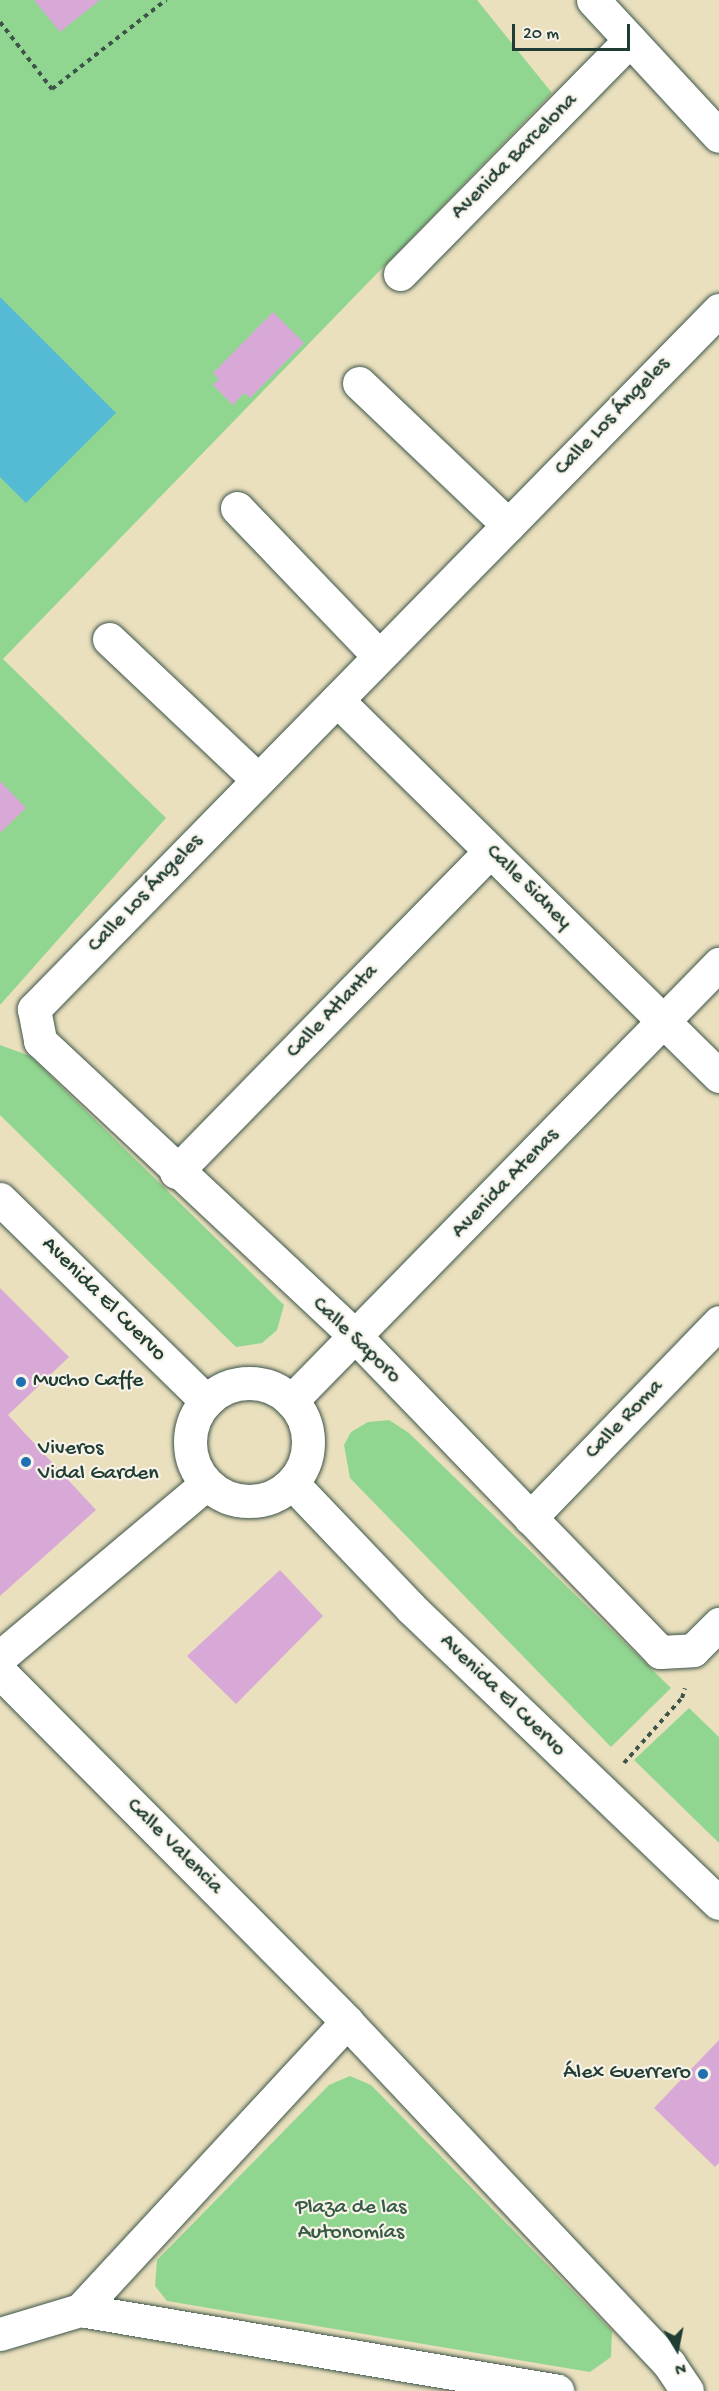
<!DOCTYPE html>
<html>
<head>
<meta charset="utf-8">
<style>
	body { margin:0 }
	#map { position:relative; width:719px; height:2391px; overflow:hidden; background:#eae0be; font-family:"Gochi Hand",sans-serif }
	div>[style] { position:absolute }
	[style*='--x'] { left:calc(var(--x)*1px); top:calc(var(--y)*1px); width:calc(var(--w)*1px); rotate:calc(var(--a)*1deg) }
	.green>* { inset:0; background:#91d690 }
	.water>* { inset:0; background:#55bad3 }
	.building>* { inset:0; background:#d8a9d6 }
	.path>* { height:4px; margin-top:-2px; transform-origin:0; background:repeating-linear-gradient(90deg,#3d5549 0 4.5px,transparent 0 9px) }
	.roads { filter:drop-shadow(0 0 2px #3d5549) drop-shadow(0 0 2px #3d5549) }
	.minor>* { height:33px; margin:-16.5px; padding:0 16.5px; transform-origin:16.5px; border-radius:16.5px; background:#fff }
	.minor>.ring { margin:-16.5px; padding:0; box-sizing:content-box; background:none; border:33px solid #fff; border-radius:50% }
	.dots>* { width:16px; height:16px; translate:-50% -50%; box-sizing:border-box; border:3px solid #f7f3e8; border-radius:50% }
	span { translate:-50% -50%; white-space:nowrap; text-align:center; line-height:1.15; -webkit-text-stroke:4.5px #f7f3e8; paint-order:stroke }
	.street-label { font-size:22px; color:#1f3d34 }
	.poi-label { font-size:22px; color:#1f3d34 }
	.left { translate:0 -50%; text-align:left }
	.right { translate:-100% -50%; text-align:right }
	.park-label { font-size:22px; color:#365c46 }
	.north { position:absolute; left:647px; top:2319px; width:60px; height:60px; -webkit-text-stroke:4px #f7f3e8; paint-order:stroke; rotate:170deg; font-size:16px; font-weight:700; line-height:24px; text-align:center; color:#1f3d34 }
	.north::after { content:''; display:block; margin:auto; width:21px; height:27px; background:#1f3d34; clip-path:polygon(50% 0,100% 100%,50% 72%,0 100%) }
	.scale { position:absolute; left:512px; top:24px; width:118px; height:27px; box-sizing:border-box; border:3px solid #1f3d34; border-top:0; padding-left:8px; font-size:18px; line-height:21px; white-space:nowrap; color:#1f3d34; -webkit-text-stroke:4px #f7f3e8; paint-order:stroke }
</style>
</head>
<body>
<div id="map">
	<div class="green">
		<i style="clip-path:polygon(0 0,477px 0,552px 93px,3px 659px,166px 818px,0 1005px)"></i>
		<i style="clip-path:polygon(0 1045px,30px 1056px,284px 1305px,277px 1330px,262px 1343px,236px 1347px,0 1115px)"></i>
		<i style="clip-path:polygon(389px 1420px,409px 1433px,671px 1688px,611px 1747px,350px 1478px,344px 1445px,351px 1432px,368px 1422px)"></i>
		<i style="clip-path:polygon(689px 1708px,719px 1737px,719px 1843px,634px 1760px)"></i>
		<i style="clip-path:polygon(350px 2076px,371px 2085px,612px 2331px,611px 2357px,590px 2372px,167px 2301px,155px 2286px,157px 2260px,329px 2085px)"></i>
	</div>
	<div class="water">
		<i style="clip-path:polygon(0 297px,116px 413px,26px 503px,0 477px)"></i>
	</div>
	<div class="building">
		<i style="clip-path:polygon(34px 0,100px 0,60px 32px)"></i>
		<i style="clip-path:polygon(273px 312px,304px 343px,250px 398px,244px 393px,233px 405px,213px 385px,219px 379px,213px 373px)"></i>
		<i style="clip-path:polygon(0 781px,26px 808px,0 833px)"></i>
		<i style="clip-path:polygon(0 1288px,69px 1357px,8px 1415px,96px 1510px,0 1596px)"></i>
		<i style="clip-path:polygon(280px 1570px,323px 1616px,236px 1704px,187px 1656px)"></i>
		<i style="clip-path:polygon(719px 2040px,719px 2163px,715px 2167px,654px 2108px)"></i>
	</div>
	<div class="path">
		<i style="--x:0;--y:22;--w:85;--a:52.2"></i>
		<i style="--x:52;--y:89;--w:145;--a:-38"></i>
		<i style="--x:624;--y:1763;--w:87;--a:-48.3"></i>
		<i style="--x:682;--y:1698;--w:10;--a:-73"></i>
	</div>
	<div class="roads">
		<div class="minor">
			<i style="--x:593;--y:0;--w:185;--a:47.2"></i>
			<i style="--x:400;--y:274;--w:328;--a:-45.5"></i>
			<i style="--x:719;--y:310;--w:979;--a:134.42"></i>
			<i style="--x:34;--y:1009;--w:33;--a:79"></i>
			<i style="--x:40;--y:1041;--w:433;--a:43.1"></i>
			<i style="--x:356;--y:1337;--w:438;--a:46"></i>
			<i style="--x:660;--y:1652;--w:33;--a:-3"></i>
			<i style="--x:693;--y:1650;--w:37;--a:-45"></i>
			<i style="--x:359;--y:383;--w:206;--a:43.6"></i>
			<i style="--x:237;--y:508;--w:205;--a:46.2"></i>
			<i style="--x:109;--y:639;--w:205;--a:43.4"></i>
			<i style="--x:337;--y:700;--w:536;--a:44.55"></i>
			<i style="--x:176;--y:1172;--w:449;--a:-45.6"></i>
			<i style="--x:0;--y:1199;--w:289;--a:44.4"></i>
			<i class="ring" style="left:190px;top:1383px;width:85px;height:85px"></i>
			<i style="--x:291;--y:1401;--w:612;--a:-45.6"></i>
			<i style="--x:292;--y:1483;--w:173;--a:46.4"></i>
			<i style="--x:411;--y:1608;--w:426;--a:43.8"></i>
			<i style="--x:530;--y:1518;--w:272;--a:-46"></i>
			<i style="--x:0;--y:1657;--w:269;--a:-40"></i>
			<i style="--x:0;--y:1672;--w:493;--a:45.2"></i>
			<i style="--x:80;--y:2310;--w:393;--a:-47.2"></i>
			<i style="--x:347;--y:2022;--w:470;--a:46.7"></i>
			<i style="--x:669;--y:2364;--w:32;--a:56"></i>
			<i style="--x:0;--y:2334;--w:84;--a:-16.7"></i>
			<i style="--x:80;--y:2310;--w:484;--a:9.6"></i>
		</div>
	</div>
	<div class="dots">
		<i style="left:21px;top:1382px;background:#1f6fb2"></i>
		<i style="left:26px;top:1462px;background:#1f6fb2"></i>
		<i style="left:703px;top:2074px;background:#1f6fb2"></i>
	</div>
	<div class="street-label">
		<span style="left:515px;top:157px;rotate:-45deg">Avenida Barcelona</span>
		<span style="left:613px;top:417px;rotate:-46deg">Calle Los Ángeles</span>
		<span style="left:528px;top:888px;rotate:45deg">Calle Sidney</span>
		<span style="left:146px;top:894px;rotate:-46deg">Calle Los Ángeles</span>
		<span style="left:333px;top:1012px;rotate:-46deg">Calle Atlanta</span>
		<span style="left:506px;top:1184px;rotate:-46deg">Avenida Atenas</span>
		<span style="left:103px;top:1300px;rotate:45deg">Avenida El Cuervo</span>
		<span style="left:356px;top:1341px;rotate:44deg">Calle Saporo</span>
		<span style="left:625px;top:1420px;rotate:-46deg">Calle Roma</span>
		<span style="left:502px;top:1696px;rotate:44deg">Avenida El Cuervo</span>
		<span style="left:174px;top:1847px;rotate:45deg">Calle Valencia</span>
	</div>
	<div class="poi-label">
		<span class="left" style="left:33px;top:1382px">Mucho Caffe</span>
		<span class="left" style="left:38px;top:1462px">Viveros<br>Vidal Garden</span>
		<span class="right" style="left:691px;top:2074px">Álex Guerrero</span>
	</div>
	<div class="park-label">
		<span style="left:351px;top:2221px">Plaza de las<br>Autonomías</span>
	</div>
	<div class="north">N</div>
	<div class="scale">20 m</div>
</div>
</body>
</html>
